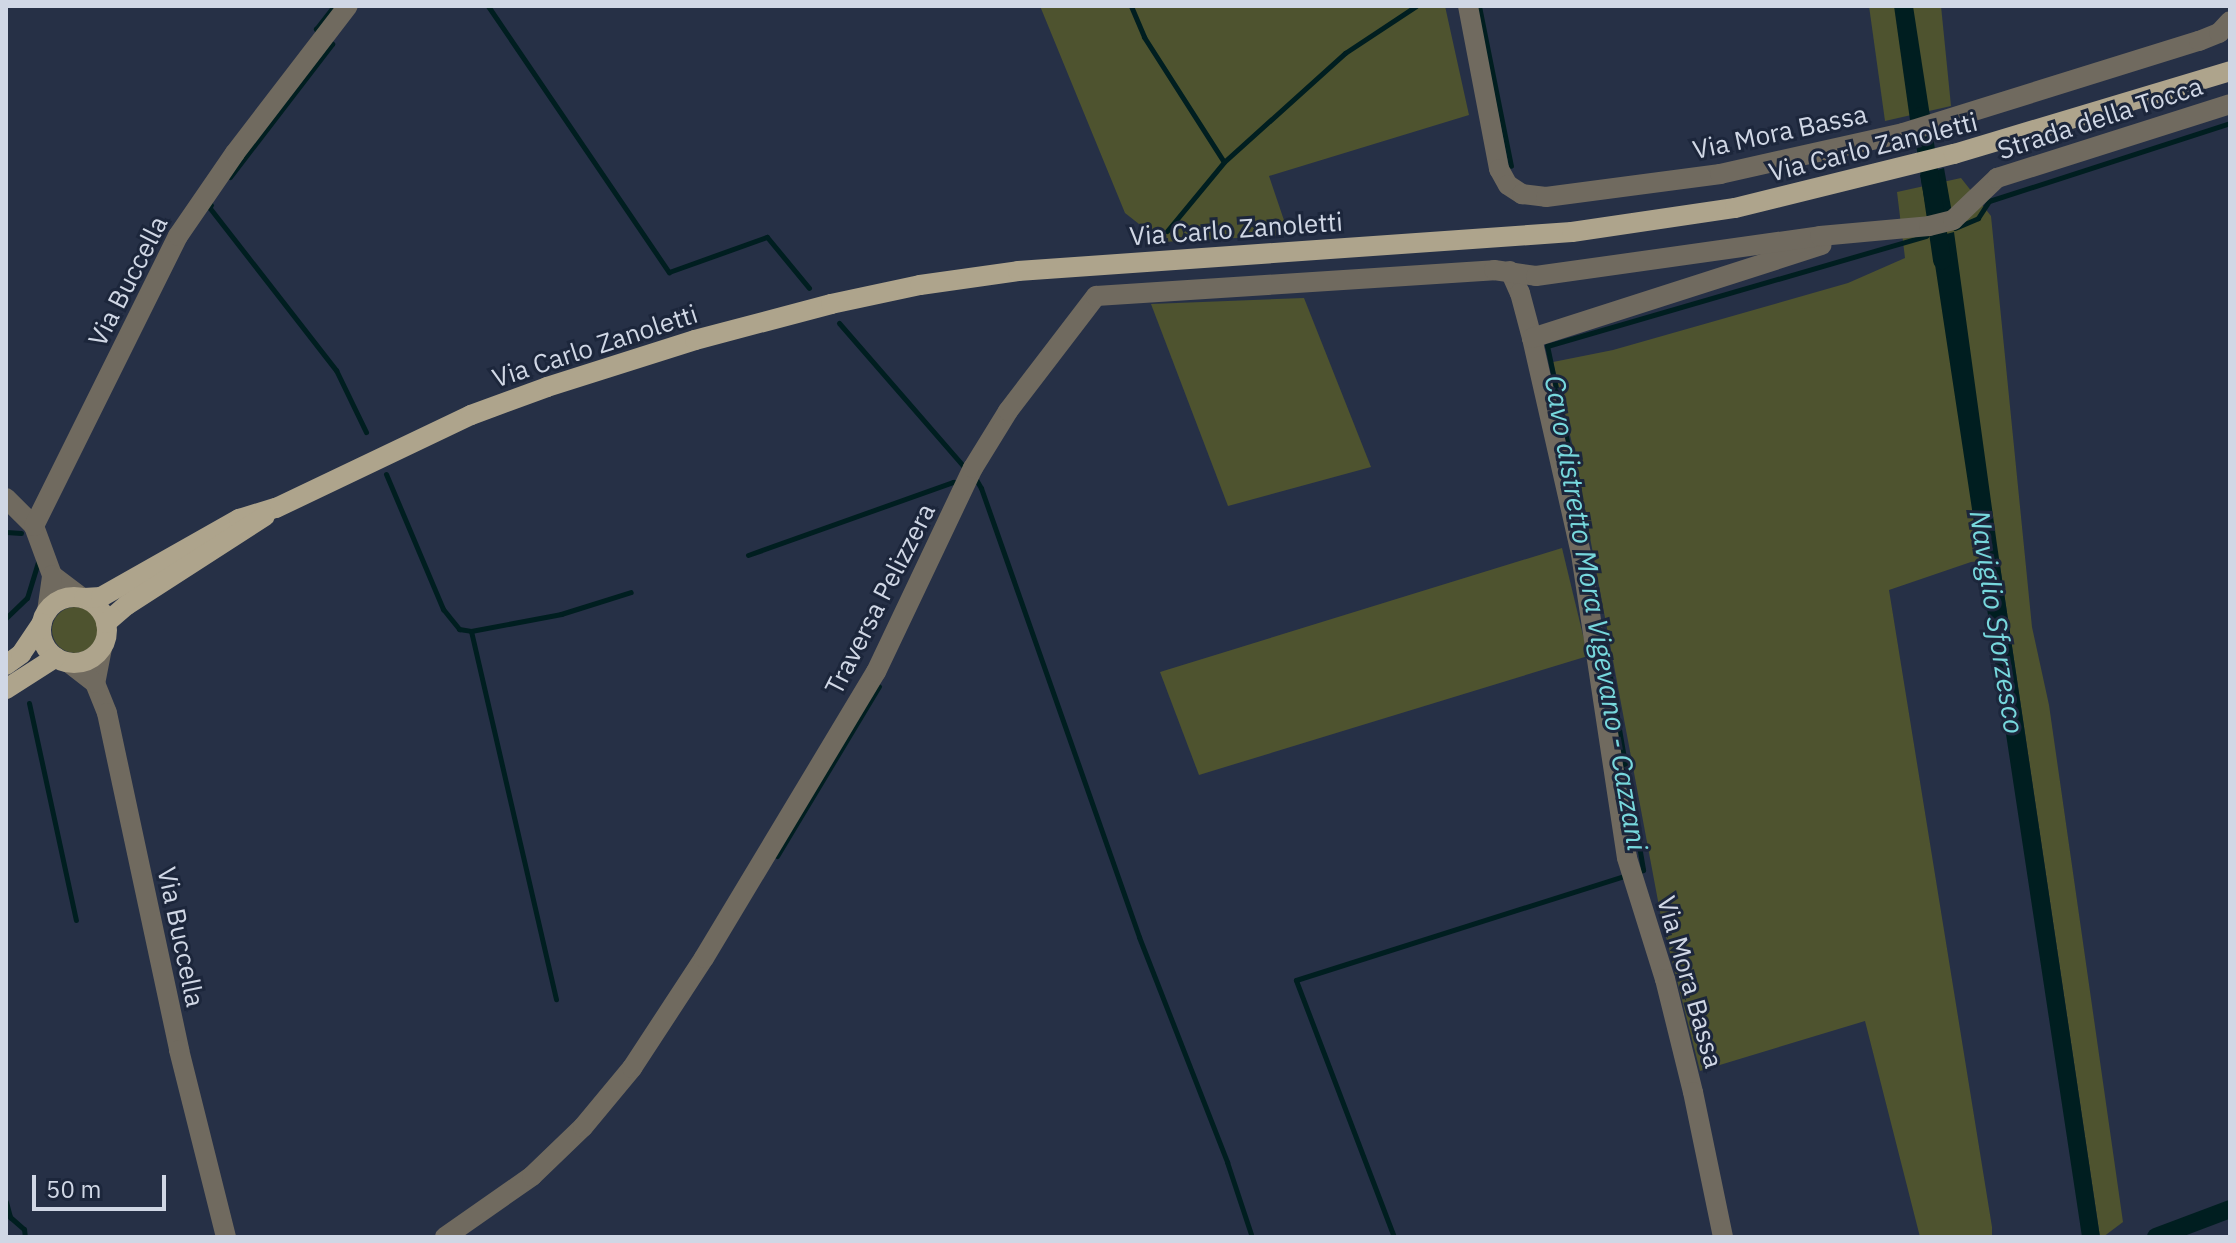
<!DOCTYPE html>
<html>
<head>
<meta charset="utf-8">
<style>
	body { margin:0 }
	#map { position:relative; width:2236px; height:1243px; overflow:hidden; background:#263046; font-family:"IBM Plex Sans",sans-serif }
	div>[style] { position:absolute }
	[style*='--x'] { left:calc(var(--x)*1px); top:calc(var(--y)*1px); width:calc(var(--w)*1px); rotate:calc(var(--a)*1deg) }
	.green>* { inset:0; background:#4e532f }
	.round { border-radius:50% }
	.water>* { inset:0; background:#001e20 }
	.stream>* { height:5px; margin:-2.5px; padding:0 2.5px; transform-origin:2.5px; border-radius:2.5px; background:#001e20 }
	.canal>* { height:18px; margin:-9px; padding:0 9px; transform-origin:9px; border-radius:9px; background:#001e20 }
	.minor>* { height:20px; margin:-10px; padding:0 10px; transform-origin:10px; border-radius:10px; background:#706a5f }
	.major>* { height:20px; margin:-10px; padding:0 10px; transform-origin:10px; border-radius:10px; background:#aea48c }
	.major>.ring { margin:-10px; padding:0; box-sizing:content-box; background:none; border:20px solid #aea48c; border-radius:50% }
	span { translate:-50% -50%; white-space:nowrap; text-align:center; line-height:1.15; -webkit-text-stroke:6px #1c263b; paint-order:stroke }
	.street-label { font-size:26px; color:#d0d7e5 }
	.water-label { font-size:28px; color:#77d8dd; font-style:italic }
	.frame { position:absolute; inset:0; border:8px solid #d0d7e5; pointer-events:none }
	.scale { position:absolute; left:32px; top:1175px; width:134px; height:36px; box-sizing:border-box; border:4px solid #d0d7e5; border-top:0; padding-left:10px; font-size:24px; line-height:28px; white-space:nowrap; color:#d0d7e5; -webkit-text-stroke:6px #1c263b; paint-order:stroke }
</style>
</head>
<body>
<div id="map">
	<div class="green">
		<i style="clip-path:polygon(1040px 6px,1445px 6px,1469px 115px,1269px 176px,1289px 235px,1162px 242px,1125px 213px)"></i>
		<i style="clip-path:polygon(1869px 6px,1941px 6px,1951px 106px,1885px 121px)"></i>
		<i style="clip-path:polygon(1961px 178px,1991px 216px,2032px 627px,2049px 705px,2123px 1222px,2103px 1237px,2100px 1237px,1999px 559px,1971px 562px,1889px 590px,1992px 1227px,1992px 1237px,1920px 1237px,1865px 1021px,1700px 1071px,1661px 917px,1574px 452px,1553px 362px,1613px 350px,1848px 283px,1905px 258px,1897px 192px)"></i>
		<i style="clip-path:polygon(1304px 298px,1371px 467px,1228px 506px,1151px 304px)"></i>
		<i style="clip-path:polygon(1562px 548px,1588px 656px,1199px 775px,1160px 672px)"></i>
		<i class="round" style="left:52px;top:607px;width:46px;height:46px"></i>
	</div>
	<div class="water">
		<i style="clip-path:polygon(1894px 6px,1913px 6px,1930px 116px,1910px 120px)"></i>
		<i style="clip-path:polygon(1944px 168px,1952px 213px,1928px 219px,1920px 175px)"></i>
		<i style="clip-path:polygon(1954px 232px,1997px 545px,2100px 1237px,2082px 1237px,1931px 238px)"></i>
	</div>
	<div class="stream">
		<i style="--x:488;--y:6;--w:322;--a:55.8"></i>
		<i style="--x:669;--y:272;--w:104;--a:-19.7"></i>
		<i style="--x:767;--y:237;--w:66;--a:50.5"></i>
		<i style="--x:1131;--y:6;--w:34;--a:67"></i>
		<i style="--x:1144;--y:37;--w:148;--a:57.4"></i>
		<i style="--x:1479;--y:6;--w:163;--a:78.7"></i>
		<i style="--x:320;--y:33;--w:6;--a:-135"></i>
		<i style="--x:316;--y:29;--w:29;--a:-52"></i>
		<i style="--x:230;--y:177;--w:168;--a:-52.5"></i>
		<i style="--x:332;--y:44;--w:6;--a:-141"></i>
		<i style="--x:211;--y:205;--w:3;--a:135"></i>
		<i style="--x:209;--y:207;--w:207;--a:52.1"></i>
		<i style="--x:336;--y:370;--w:69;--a:64.2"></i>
		<i style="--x:1955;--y:228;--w:25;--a:-23"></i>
		<i style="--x:1978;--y:218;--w:20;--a:-57"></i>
		<i style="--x:1989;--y:201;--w:253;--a:-17.9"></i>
		<i style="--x:1167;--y:231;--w:89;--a:-50.4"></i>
		<i style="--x:1224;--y:162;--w:163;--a:-42"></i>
		<i style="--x:1345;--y:53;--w:85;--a:-33.5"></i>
		<i style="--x:839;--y:323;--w:192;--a:49"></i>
		<i style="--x:386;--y:474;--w:147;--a:67.1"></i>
		<i style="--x:443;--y:609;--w:26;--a:51"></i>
		<i style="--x:459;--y:629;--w:12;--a:9"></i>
		<i style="--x:471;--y:631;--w:92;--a:-10.7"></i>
		<i style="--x:561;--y:614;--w:73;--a:-17.4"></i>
		<i style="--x:974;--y:476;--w:14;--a:60"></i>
		<i style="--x:981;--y:488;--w:476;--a:70.6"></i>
		<i style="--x:1139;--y:937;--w:242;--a:68.6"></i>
		<i style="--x:1227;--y:1162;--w:79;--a:71.6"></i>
		<i style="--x:1582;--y:513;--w:171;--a:-101.8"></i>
		<i style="--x:1547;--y:346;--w:395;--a:-16.2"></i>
		<i style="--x:6;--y:532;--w:15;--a:4"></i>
		<i style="--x:748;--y:555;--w:218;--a:-19.6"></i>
		<i style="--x:953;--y:482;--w:5;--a:22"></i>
		<i style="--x:6;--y:618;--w:29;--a:-44"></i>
		<i style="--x:27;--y:598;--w:39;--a:-73"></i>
		<i style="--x:471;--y:631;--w:378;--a:77"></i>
		<i style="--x:1604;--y:641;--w:232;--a:80.3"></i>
		<i style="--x:1643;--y:870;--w:6;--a:162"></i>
		<i style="--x:29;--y:703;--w:222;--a:77.8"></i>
		<i style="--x:777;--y:856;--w:198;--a:-59"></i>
		<i style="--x:6;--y:1202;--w:16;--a:75"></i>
		<i style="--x:10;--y:1217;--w:18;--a:41"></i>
		<i style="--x:24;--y:1229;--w:8;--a:83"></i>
		<i style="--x:1394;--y:1237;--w:275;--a:-110.9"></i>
		<i style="--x:1296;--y:980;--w:348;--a:-17.6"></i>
	</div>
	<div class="canal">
		<i style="--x:1921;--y:116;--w:146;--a:81.7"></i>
		<i style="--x:2156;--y:1237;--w:79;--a:-20.7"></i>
	</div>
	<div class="minor">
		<i style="--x:1468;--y:6;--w:166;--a:79.2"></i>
		<i style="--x:1499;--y:169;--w:18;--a:61"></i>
		<i style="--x:1508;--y:185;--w:17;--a:33"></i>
		<i style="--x:1522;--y:194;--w:24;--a:7"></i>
		<i style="--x:1546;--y:197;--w:176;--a:-7.5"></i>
		<i style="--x:1720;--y:174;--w:188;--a:-12.6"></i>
		<i style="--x:1903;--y:133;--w:310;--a:-17.3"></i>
		<i style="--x:2199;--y:41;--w:22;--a:-22"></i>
		<i style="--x:2219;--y:33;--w:16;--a:-47"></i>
		<i style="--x:1510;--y:271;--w:24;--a:66"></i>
		<i style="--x:1520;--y:293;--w:47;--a:75.1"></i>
		<i style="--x:1532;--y:338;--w:221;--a:77.2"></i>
		<i style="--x:1581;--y:554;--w:307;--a:81.4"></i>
		<i style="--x:1627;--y:858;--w:127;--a:72.6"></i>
		<i style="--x:1665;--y:979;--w:116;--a:76.1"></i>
		<i style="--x:1693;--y:1092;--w:148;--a:78.3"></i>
		<i style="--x:1532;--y:338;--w:304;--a:-17.8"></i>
		<i style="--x:6;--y:498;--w:40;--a:45"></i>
		<i style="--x:81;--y:597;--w:36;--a:-143"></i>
		<i style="--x:52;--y:575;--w:52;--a:-110.2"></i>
		<i style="--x:34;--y:526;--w:324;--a:-63.6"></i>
		<i style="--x:178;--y:236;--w:101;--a:-55.5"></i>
		<i style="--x:235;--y:153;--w:185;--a:-52.5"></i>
		<i style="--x:47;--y:612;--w:37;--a:-82"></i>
		<i style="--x:102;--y:648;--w:36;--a:101"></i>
		<i style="--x:95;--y:683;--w:32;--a:68"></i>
		<i style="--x:107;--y:713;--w:345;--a:77.9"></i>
		<i style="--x:179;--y:1050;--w:193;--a:75.9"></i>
		<i style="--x:68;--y:662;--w:34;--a:38"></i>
		<i style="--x:445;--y:1237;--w:106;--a:-35"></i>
		<i style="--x:532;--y:1176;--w:71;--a:-43.9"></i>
		<i style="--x:583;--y:1127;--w:77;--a:-50.3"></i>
		<i style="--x:632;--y:1068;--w:131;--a:-56.8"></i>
		<i style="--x:704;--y:958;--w:334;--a:-59"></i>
		<i style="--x:876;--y:672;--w:226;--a:-64.6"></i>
		<i style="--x:973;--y:468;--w:67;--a:-58.4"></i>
		<i style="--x:1008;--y:411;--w:145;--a:-52.6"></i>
		<i style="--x:1096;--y:296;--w:399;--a:-3.7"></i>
		<i style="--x:1494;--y:270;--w:42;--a:8.1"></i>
		<i style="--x:1536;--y:276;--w:287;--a:-8"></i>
		<i style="--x:1820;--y:236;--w:109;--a:-5.2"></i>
		<i style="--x:1929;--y:226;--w:25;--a:-14"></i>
		<i style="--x:1953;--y:220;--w:61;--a:-43.7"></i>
		<i style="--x:1997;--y:178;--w:244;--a:-17.6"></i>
	</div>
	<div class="major">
		<i class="ring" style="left:41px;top:597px;width:46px;height:46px"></i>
		<i style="--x:84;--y:598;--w:17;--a:-3"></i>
		<i style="--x:101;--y:597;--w:159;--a:-29.5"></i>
		<i style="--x:239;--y:519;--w:39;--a:-17"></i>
		<i style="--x:276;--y:508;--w:216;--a:-25.5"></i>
		<i style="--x:471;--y:415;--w:81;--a:-20.2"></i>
		<i style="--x:547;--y:387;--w:155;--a:-17.6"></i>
		<i style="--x:695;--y:340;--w:141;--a:-14.8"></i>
		<i style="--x:831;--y:304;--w:91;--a:-12.1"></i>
		<i style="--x:920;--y:285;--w:99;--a:-8.1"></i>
		<i style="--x:1018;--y:271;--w:555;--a:-4.03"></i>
		<i style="--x:1572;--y:232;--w:165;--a:-8.4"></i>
		<i style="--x:1735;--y:208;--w:226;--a:-13.9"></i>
		<i style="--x:1954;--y:154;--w:288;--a:-16.7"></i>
		<i style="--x:106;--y:623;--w:28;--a:-41"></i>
		<i style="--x:127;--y:605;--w:164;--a:-32.8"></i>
		<i style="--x:6;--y:665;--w:19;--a:-36"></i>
		<i style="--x:21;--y:654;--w:37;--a:-56"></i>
		<i style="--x:6;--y:689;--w:59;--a:-32.6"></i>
	</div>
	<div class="street-label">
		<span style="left:2100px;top:118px;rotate:-18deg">Strada della Tocca</span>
		<span style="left:1780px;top:132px;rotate:-12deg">Via Mora Bassa</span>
		<span style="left:1873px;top:147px;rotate:-14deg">Via Carlo Zanoletti</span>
		<span style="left:1236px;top:229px;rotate:-4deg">Via Carlo Zanoletti</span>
		<span style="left:128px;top:281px;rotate:-63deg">Via Buccella</span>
		<span style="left:595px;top:346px;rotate:-18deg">Via Carlo Zanoletti</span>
		<span style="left:880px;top:599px;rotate:-63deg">Traversa Pelizzera</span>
		<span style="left:181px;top:937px;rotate:78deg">Via Buccella</span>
		<span style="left:1690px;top:982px;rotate:74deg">Via Mora Bassa</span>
	</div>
	<div class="water-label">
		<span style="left:1596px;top:613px;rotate:80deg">Cavo distretto Mora Vigevano - Cazzani</span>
		<span style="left:1997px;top:622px;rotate:81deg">Naviglio Sforzesco</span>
	</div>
	<div class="frame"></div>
	<div class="scale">50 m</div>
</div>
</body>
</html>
